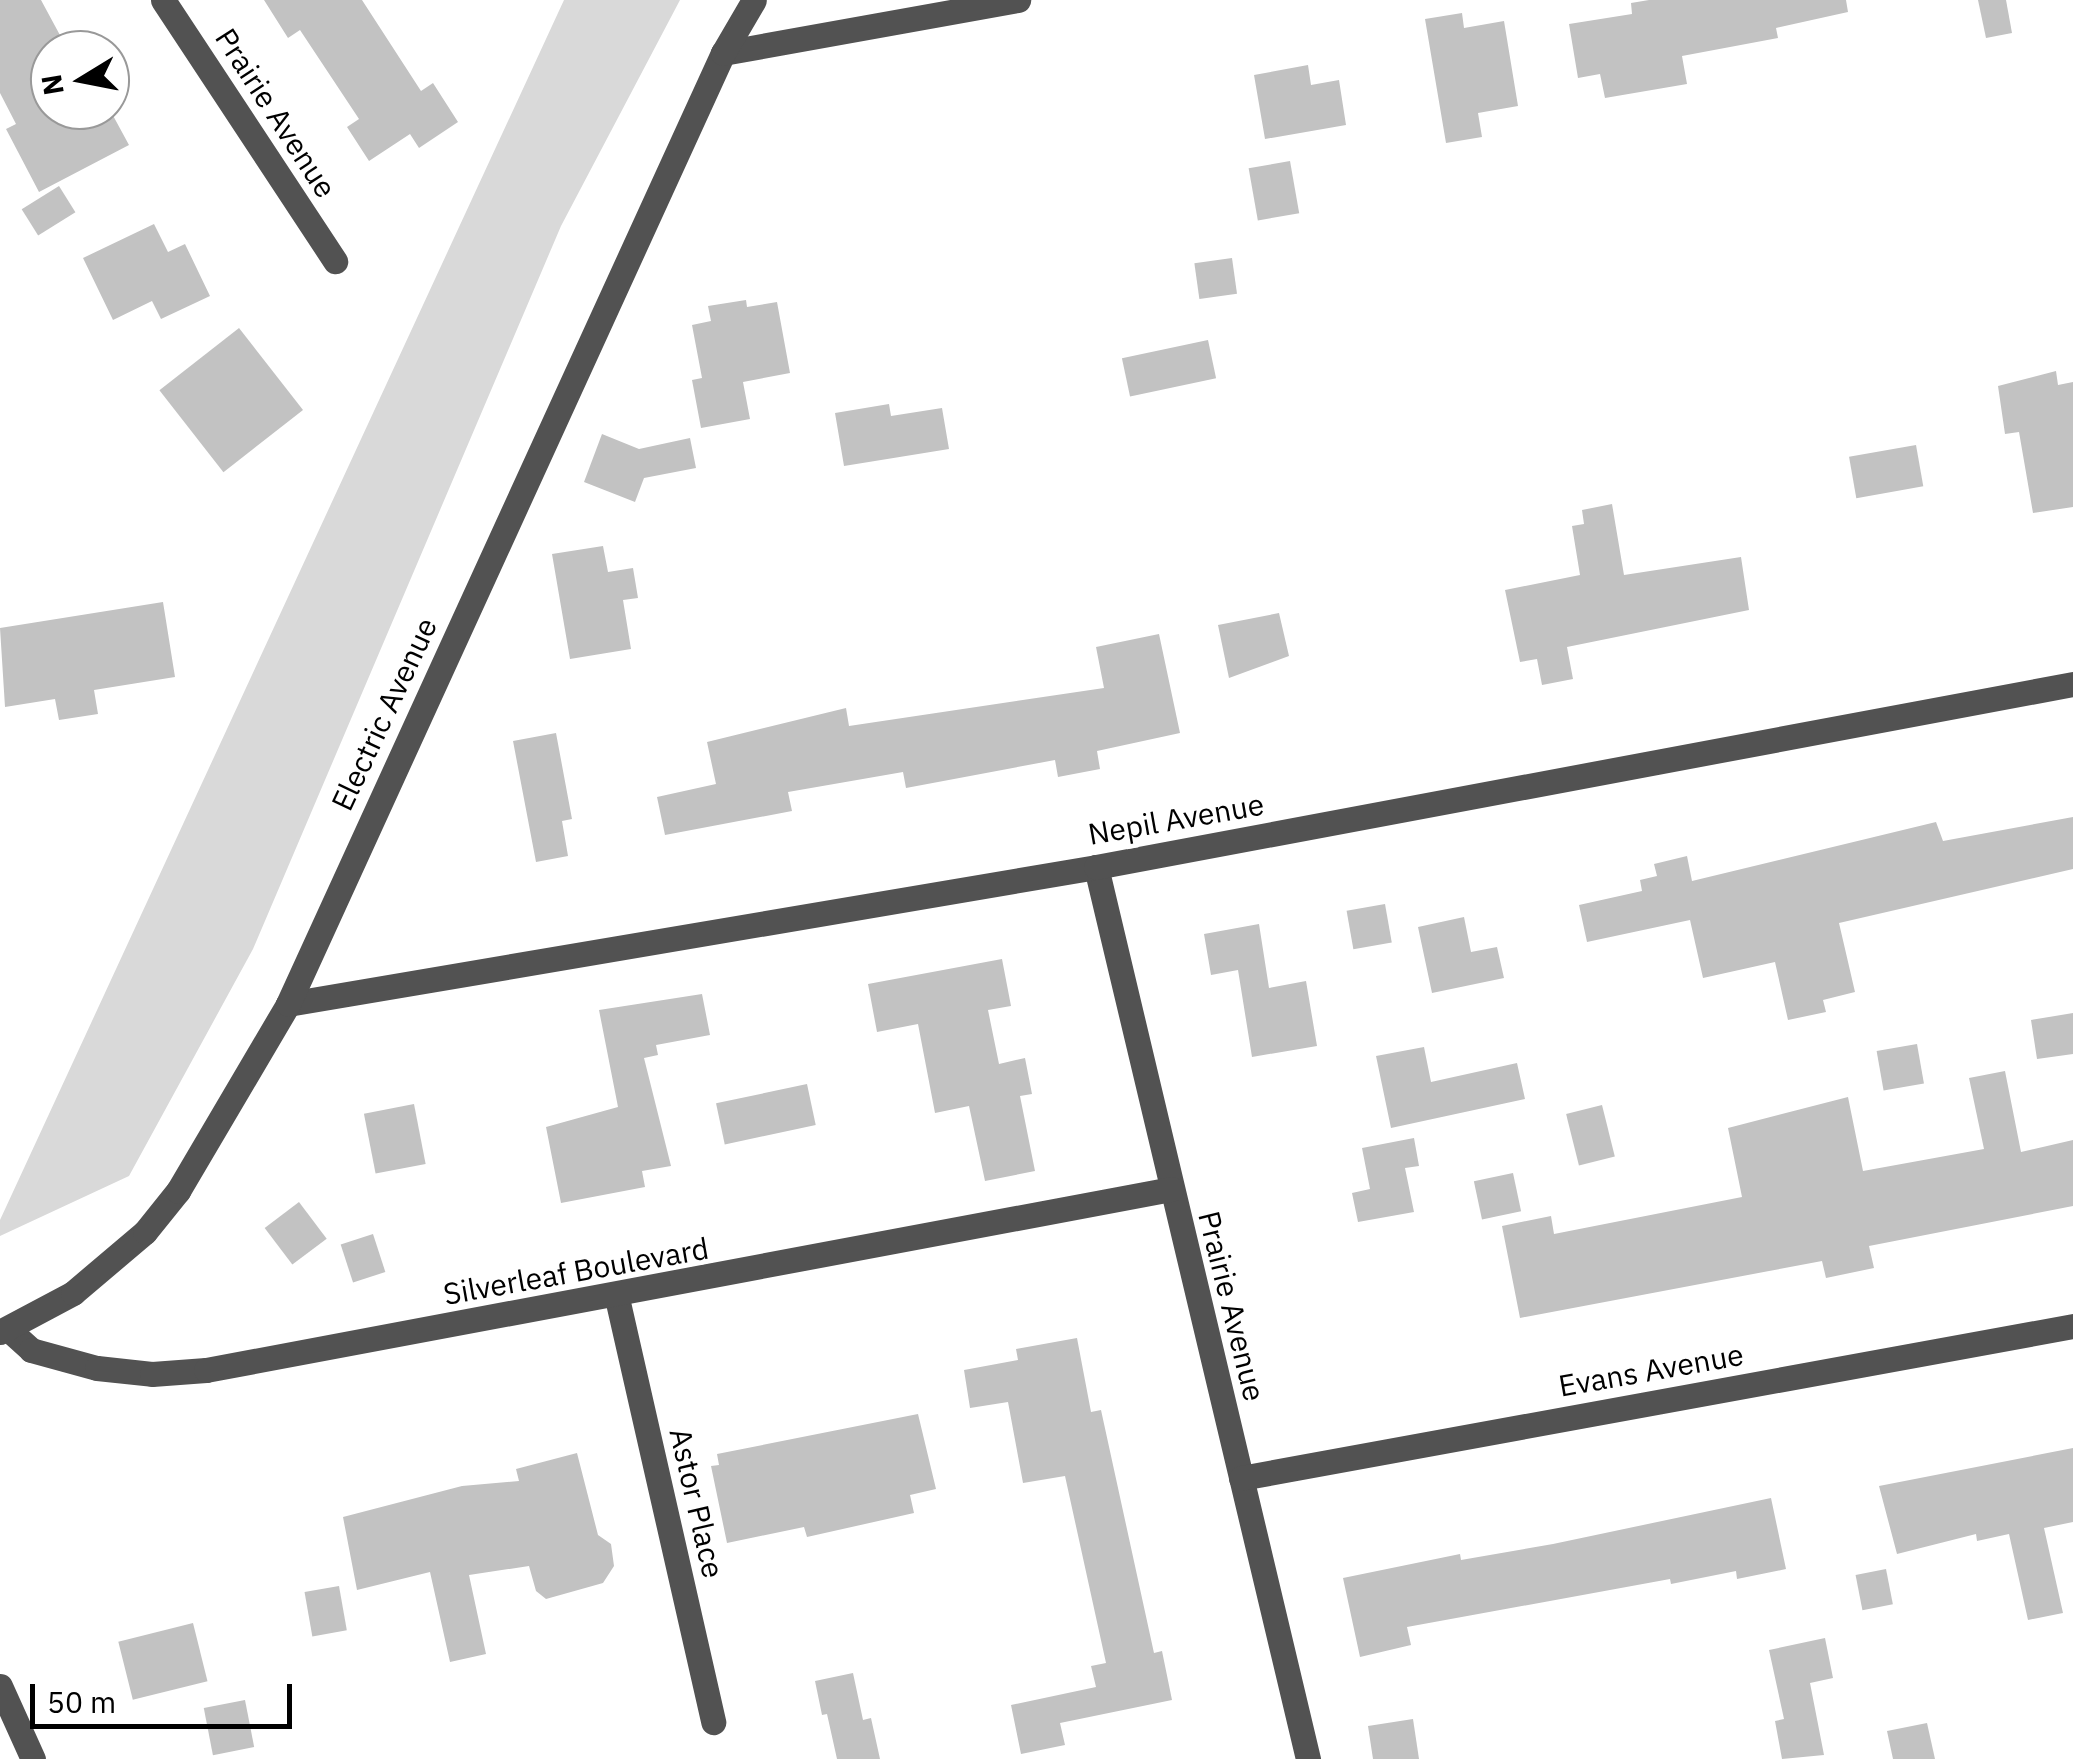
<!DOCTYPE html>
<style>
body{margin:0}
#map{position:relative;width:2073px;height:1759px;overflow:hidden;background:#fff;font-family:"IBM Plex Sans",sans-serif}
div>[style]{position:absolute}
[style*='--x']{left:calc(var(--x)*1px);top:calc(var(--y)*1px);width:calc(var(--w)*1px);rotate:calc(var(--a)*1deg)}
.green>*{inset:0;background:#d9d9d9}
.building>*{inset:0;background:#c2c2c2;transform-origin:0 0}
.minor>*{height:25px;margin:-12.5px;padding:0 12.5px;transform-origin:12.5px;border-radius:12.5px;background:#525252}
span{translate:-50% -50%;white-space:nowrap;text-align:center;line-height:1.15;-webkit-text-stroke:9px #fff;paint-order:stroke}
.street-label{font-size:30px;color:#000}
.north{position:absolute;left:30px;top:30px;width:100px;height:100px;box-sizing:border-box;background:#fff;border:2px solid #999;border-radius:50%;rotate:260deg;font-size:28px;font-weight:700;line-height:40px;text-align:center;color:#000}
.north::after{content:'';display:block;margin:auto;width:35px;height:45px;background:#000;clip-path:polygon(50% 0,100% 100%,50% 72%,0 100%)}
.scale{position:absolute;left:30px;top:1684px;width:262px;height:45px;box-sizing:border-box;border:5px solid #000;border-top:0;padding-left:12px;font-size:30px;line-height:35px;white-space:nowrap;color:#000;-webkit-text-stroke:8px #fff;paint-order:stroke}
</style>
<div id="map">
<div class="green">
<i style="clip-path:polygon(564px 0,680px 0,561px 226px,253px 949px,129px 1176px,0 1236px,0 1220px)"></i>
</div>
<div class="building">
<i style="clip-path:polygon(0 0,41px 0,68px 50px,50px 50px,50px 110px,110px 110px,129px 145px,39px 192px,6px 129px,16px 124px,0 93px)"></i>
<i style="clip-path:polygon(264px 0,362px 0,421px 91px,433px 83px,458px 122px,419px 148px,410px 134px,369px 161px,347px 127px,359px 119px,300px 30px,288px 38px)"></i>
<i style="clip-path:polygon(1649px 0,1846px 0,1848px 12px,1776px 28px,1778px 38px,1682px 56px,1687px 84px,1605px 98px,1600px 74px,1578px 78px,1569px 24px,1632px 14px,1631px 3px)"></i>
<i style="clip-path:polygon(1978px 0,2006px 0,2012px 33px,1986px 38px)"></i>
<i style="clip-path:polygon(1462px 13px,1464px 28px,1504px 21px,1518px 106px,1478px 113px,1482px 137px,1446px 143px,1425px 19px)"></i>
<i style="clip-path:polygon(1308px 65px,1311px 85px,1339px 80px,1346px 125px,1265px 139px,1254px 75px)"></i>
<i style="left:1290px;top:161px;width:53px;height:42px;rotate:80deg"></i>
<i style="left:59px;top:186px;width:31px;height:44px;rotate:58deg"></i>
<i style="clip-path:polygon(154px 224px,168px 252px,185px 244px,210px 296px,161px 319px,152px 301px,113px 320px,83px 258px)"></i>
<i style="left:1232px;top:258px;width:36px;height:38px;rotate:82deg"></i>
<i style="clip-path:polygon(746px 300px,747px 307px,777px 302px,790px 373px,743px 382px,750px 419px,701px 428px,692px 380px,702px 378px,692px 325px,711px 321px,708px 306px)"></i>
<i style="left:239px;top:328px;width:104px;height:101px;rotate:52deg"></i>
<i style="left:1208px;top:340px;width:39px;height:88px;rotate:78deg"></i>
<i style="clip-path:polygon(2056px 371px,2058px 385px,2073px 382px,2073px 507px,2033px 513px,2019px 432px,2005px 434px,1998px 386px)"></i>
<i style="clip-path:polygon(889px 404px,891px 416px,942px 408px,949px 449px,844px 466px,835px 413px)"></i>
<i style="clip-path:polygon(602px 434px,639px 449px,690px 438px,696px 468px,644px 478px,635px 502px,584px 482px)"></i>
<i style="left:1916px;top:445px;width:42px;height:68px;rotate:80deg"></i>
<i style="clip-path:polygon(1612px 504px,1624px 575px,1741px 557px,1749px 610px,1567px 647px,1573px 679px,1542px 685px,1537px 659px,1520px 662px,1505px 590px,1580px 575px,1572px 526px,1584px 524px,1582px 510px)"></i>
<i style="clip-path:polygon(603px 546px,608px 572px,633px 568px,638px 598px,623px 600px,631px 649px,570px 659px,552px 554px)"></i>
<i style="clip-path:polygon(163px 602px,175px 677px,94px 690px,98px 714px,59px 720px,55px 699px,5px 707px,0 628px)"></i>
<i style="clip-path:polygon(1279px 613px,1289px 656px,1229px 678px,1218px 625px)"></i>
<i style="clip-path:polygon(1159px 634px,1180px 733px,1097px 751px,1100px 769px,1058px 777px,1055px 760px,906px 788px,903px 772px,788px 792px,792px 811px,665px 835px,657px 797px,716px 784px,707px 742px,846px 708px,849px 726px,1104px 688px,1096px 647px)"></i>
<i style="clip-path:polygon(556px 733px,572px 819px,562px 821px,568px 856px,536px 862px,513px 741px)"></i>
<i style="clip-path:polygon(2073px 817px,2073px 869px,1839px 923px,1855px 992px,1823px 1000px,1826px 1012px,1788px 1020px,1775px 962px,1703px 978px,1690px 920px,1587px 942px,1579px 905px,1642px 891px,1640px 880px,1657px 876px,1654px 864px,1687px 856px,1692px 881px,1936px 822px,1943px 841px)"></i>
<i style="left:1385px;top:904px;width:39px;height:39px;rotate:80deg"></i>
<i style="clip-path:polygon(1464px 917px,1471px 952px,1497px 947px,1504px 978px,1432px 993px,1418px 927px)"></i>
<i style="clip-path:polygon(1259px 924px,1269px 988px,1306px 981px,1317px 1046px,1252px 1057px,1238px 970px,1211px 975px,1204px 934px)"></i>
<i style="clip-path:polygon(1002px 959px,1011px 1006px,988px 1010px,999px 1064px,1025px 1058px,1032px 1094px,1020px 1096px,1035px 1171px,985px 1181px,969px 1106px,935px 1113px,918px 1024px,877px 1032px,868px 984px)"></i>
<i style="clip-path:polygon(702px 994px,710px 1035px,656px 1045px,658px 1055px,644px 1058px,671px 1166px,642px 1171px,645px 1187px,561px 1203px,546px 1127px,618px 1107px,599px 1010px)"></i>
<i style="clip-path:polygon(2073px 1013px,2073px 1054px,2037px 1059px,2031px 1020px)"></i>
<i style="left:1917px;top:1044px;width:40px;height:41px;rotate:80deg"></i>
<i style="clip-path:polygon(1424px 1047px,1431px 1082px,1517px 1063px,1525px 1099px,1391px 1128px,1376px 1056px)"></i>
<i style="clip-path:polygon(2005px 1071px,2021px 1152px,2073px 1140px,2073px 1206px,1869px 1246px,1874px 1268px,1826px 1278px,1822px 1261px,1520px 1318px,1502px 1226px,1551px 1216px,1554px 1234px,1742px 1197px,1728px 1128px,1848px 1097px,1863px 1171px,1984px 1149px,1969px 1078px)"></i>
<i style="left:807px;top:1084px;width:42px;height:93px;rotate:78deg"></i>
<i style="left:414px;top:1104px;width:61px;height:51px;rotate:79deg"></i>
<i style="left:1602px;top:1105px;width:53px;height:37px;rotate:76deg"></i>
<i style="clip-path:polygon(1414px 1138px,1419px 1166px,1405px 1168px,1414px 1212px,1358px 1222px,1352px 1193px,1370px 1189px,1362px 1148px)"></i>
<i style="left:1513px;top:1173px;width:39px;height:40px;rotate:78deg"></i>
<i style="left:299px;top:1202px;width:46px;height:43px;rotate:53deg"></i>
<i style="left:373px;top:1234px;width:40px;height:34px;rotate:72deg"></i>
<i style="clip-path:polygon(1077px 1338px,1091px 1412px,1101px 1410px,1154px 1653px,1162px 1651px,1172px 1700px,1060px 1723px,1065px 1745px,1021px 1754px,1011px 1705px,1096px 1687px,1091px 1666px,1106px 1663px,1065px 1476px,1023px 1483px,1008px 1402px,970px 1408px,964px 1370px,1018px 1360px,1016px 1349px)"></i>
<i style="clip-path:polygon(918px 1414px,936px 1489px,910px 1495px,914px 1513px,807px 1537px,804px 1527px,727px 1543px,711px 1466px,719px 1465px,717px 1454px)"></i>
<i style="clip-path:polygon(2073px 1448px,2073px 1522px,2044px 1528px,2063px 1613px,2028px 1620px,2009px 1534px,1977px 1541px,1976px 1534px,1897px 1554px,1879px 1486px)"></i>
<i style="clip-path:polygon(577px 1453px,598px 1535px,611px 1544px,614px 1566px,603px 1583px,546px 1599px,536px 1591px,529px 1566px,469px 1575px,486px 1654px,450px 1662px,430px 1572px,357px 1590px,343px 1517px,462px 1486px,519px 1481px,516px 1469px)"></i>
<i style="clip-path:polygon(1771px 1498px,1786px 1569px,1737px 1579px,1736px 1571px,1671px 1584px,1670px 1579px,1407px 1627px,1411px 1645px,1360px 1657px,1343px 1578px,1460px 1554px,1461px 1560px,1553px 1544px)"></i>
<i style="left:1886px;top:1569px;width:36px;height:31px;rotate:79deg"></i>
<i style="left:339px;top:1586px;width:45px;height:35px;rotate:80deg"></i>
<i style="left:193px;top:1623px;width:60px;height:77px;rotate:76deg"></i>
<i style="clip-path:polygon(1825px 1638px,1833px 1678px,1810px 1683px,1824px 1755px,1782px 1759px,1775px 1721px,1784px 1719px,1769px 1650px)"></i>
<i style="clip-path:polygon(853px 1673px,863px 1720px,871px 1718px,880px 1759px,837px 1759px,827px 1714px,822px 1715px,815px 1681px)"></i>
<i style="left:245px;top:1700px;width:48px;height:42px;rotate:79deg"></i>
<i style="clip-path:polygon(1413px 1719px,1419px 1759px,1373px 1759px,1368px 1726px)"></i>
<i style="clip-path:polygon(1927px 1723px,1935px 1759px,1893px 1759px,1887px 1731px)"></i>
</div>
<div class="minor">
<i style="--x:163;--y:0;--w:313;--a:56.6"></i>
<i style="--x:723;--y:53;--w:300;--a:-10.2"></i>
<i style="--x:1096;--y:867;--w:917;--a:76.63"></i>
<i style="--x:288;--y:1004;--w:820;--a:-9.62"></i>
<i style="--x:1096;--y:867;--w:994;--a:-10.61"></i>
<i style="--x:617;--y:1298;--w:435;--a:77.2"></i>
<i style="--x:8;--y:1329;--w:31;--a:42"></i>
<i style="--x:31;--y:1350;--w:68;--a:15.3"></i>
<i style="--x:97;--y:1368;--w:55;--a:6.2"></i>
<i style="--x:152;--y:1374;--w:54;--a:-4.2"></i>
<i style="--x:206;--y:1370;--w:982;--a:-10.62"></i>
<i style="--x:0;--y:1332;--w:83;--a:-28.1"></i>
<i style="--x:73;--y:1293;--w:94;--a:-40.3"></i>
<i style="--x:145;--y:1232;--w:53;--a:-51.2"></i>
<i style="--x:178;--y:1191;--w:217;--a:-59.5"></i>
<i style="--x:288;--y:1004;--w:1046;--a:-65.42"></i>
<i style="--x:723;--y:53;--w:61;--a:-59.7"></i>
<i style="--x:1241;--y:1478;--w:846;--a:-10.35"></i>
<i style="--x:0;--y:1686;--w:80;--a:65.7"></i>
</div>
<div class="street-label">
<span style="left:276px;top:113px;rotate:57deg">Prairie Avenue</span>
<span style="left:384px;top:714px;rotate:-65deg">Electric Avenue</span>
<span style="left:1176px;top:819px;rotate:-10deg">Nepil Avenue</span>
<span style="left:576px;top:1271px;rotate:-10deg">Silverleaf Boulevard</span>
<span style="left:1232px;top:1306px;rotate:76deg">Prairie Avenue</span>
<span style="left:1651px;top:1370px;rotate:-10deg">Evans Avenue</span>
<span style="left:697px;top:1503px;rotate:77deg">Astor Place</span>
</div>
<div class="north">N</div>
<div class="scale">50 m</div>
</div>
